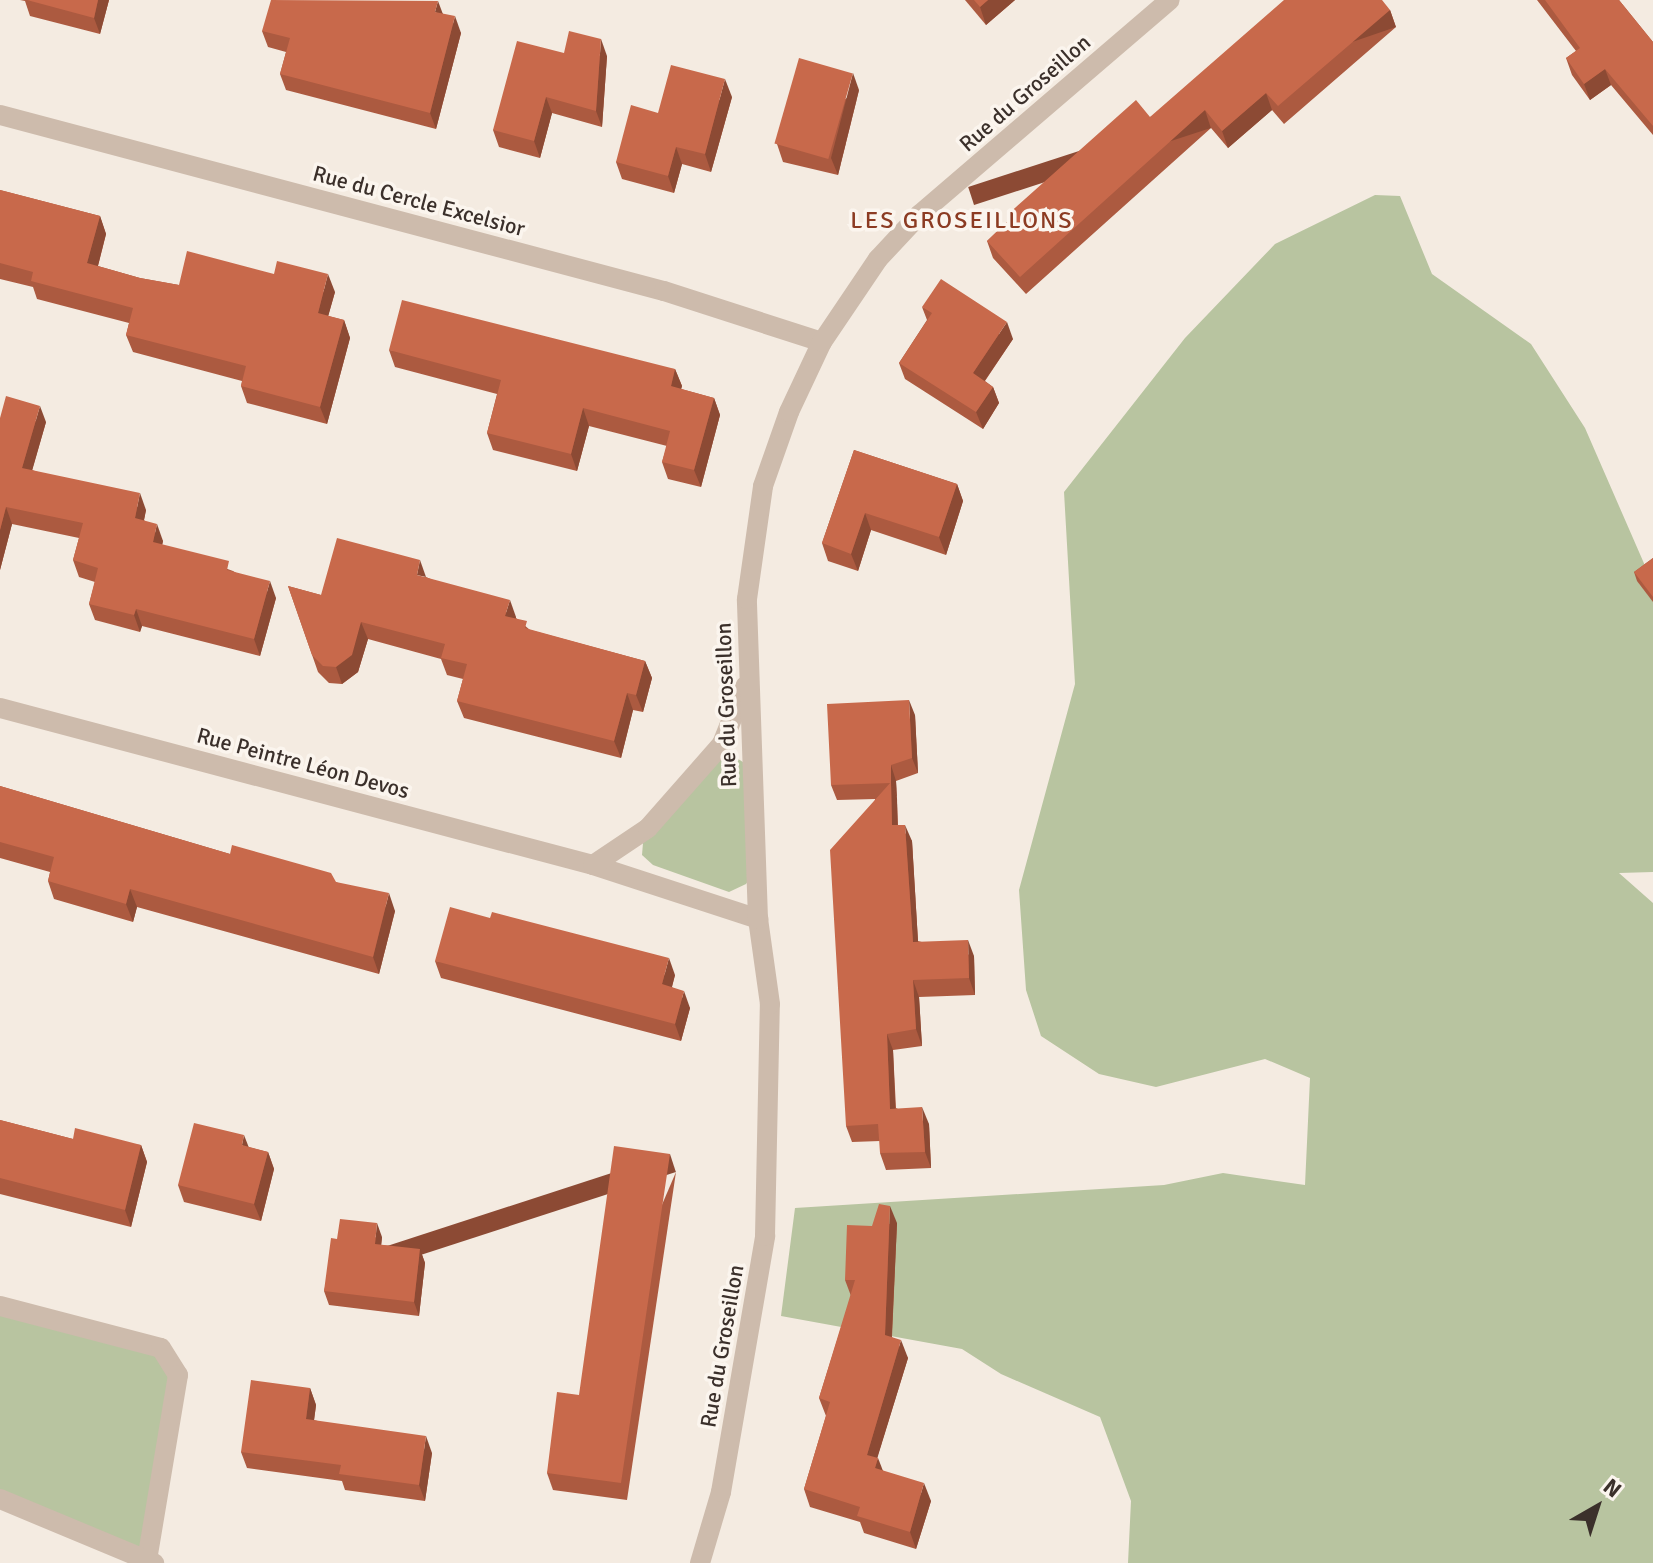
<!DOCTYPE html>
<meta charset="utf-8">
<style>
body{margin:0}
#map{position:relative;width:1653px;height:1563px;overflow:hidden;background:#f4ebe1;font-family:Signika,sans-serif}
div>[style]{position:absolute}
[style*='--x']{left:calc(var(--x)*1px);top:calc(var(--y)*1px);width:calc(var(--w)*1px);rotate:calc(var(--a)*1deg)}
.green>*{inset:0;background:#b8c4a0}
.street>*{height:20px;margin:-10px;padding:0 10px;transform-origin:10px;border-radius:10px;background:#cdbbac}
.wall>*{inset:0;background:#ac5a40}
.shaded-wall>*{inset:0;background:#8c4a34;transform-origin:0 0}
.building>*{inset:0;background:#c8694b;transform-origin:0 0}
span{translate:-50% -50%;white-space:nowrap;text-align:center;line-height:1.15;-webkit-text-stroke:7px #fbf5ee;paint-order:stroke}
.street-label{font-size:22px;color:#3b302b}
.neighbourhood-label{font-size:24px;color:#8c3b22;letter-spacing:2px}
.north{position:absolute;left:1557px;top:1467px;width:80px;height:80px;-webkit-text-stroke:6px #fbf5ee;paint-order:stroke;rotate:39deg;font-size:22px;font-weight:700;line-height:32px;text-align:center;color:#3b302b}
.north::after{content:'';display:block;margin:auto;width:28px;height:36px;background:#3b302b;clip-path:polygon(50% 0,100% 100%,50% 72%,0 100%)}
</style>
<div id="map">
<div class="green">
<i style="clip-path:polygon(1375px 195px,1400px 196px,1432px 274px,1531px 344px,1585px 428px,1653px 584px,1653px 872px,1619px 873px,1653px 903px,1653px 1563px,1128px 1563px,1131px 1501px,1100px 1417px,1001px 1374px,962px 1349px,781px 1316px,795px 1208px,1164px 1185px,1223px 1173px,1305px 1185px,1310px 1078px,1265px 1059px,1156px 1087px,1099px 1074px,1041px 1036px,1026px 990px,1019px 890px,1075px 684px,1064px 492px,1185px 338px,1275px 244px)"></i>
<i style="clip-path:polygon(726px 751px,752px 768px,756px 870px,746px 884px,729px 892px,653px 865px,642px 855px,643px 843px)"></i>
<i style="clip-path:polygon(0 1306px,161px 1348px,178px 1375px,147px 1560px,0 1499px)"></i>
</div>
<div class="street">
<i style="--x:0;--y:115;--w:687;--a:14.85"></i>
<i style="--x:664;--y:291;--w:166;--a:17.9"></i>
<i style="--x:0;--y:708;--w:613;--a:14.83"></i>
<i style="--x:593;--y:865;--w:174;--a:18.1"></i>
<i style="--x:593;--y:865;--w:66;--a:-33.9"></i>
<i style="--x:648;--y:828;--w:112;--a:-48.6"></i>
<i style="--x:722;--y:744;--w:62;--a:-68.4"></i>
<i style="--x:0;--y:1306;--w:166;--a:14.6"></i>
<i style="--x:161;--y:1348;--w:32;--a:58"></i>
<i style="--x:178;--y:1375;--w:188;--a:99.5"></i>
<i style="--x:0;--y:1499;--w:167;--a:22.6"></i>
<i style="--x:700;--y:1563;--w:74;--a:-73.5"></i>
<i style="--x:721;--y:1492;--w:260;--a:-80.2"></i>
<i style="--x:765;--y:1236;--w:232;--a:-88.8"></i>
<i style="--x:770;--y:1004;--w:86;--a:-98"></i>
<i style="--x:758;--y:919;--w:320;--a:-92"></i>
<i style="--x:747;--y:599;--w:114;--a:-81.9"></i>
<i style="--x:763;--y:486;--w:78;--a:-70.6"></i>
<i style="--x:789;--y:412;--w:77;--a:-64.8"></i>
<i style="--x:822;--y:342;--w:100;--a:-56"></i>
<i style="--x:878;--y:259;--w:60;--a:-47"></i>
<i style="--x:919;--y:215;--w:330;--a:-40.6"></i>
</div>
<div class="wall">
<i style="clip-path:polygon(20px 0,109px 0,100px 34px,30px 16px,25px 1px)"></i>
<i style="clip-path:polygon(965px 0,1015px 0,986px 25px)"></i>
<i style="clip-path:polygon(1537px 0,1619px 0,1653px 42px,1653px 135px,1611px 85px,1590px 100px,1572px 75px,1566px 58px,1576px 51px)"></i>
<i style="clip-path:polygon(1390px 10px,1396px 27px,1284px 124px,1272px 110px,1228px 148px,1211px 128px,1026px 294px,993px 258px,987px 241px,1009px 220px,1007px 215px,1150px 117px)"></i>
<i style="clip-path:polygon(442px 13px,461px 33px,436px 129px,286px 90px,280px 74px,286px 52px,268px 47px,262px 31px)"></i>
<i style="clip-path:polygon(564px 53px,607px 56px,602px 127px,552px 113px,540px 158px,499px 147px,493px 130px)"></i>
<i style="clip-path:polygon(859px 90px,838px 175px,783px 162px,777px 144px)"></i>
<i style="clip-path:polygon(732px 97px,711px 172px,682px 164px,674px 193px,622px 179px,616px 162px,658px 113px)"></i>
<i style="clip-path:polygon(0 190px,100px 216px,106px 234px,98px 266px,140px 278px,179px 285px,335px 292px,328px 316px,344px 320px,350px 338px,327px 424px,247px 403px,241px 386px,242px 381px,133px 352px,126px 335px,129px 323px,37px 299px,33px 287px,0 279px)"></i>
<i style="clip-path:polygon(922px 307px,1013px 339px,985px 381px,993px 387px,999px 403px,983px 429px,905px 379px,899px 363px,927px 320px)"></i>
<i style="clip-path:polygon(389px 350px,675px 369px,682px 386px,681px 389px,714px 398px,720px 415px,701px 487px,668px 479px,662px 462px,667px 446px,589px 426px,577px 471px,493px 450px,487px 433px,497px 394px,395px 367px)"></i>
<i style="clip-path:polygon(0 418px,46px 422px,32px 470px,146px 510px,144px 520px,163px 541px,162px 545px,233px 571px,276px 598px,260px 656px,142px 626px,140px 632px,95px 620px,89px 604px,95px 582px,79px 577px,73px 560px,79px 538px,12px 524px,0 570px)"></i>
<i style="clip-path:polygon(854px 450px,957px 484px,963px 501px,946px 555px,871px 530px,858px 571px,828px 561px,822px 543px)"></i>
<i style="clip-path:polygon(1653px 558px,1653px 602px,1637px 581px,1634px 572px)"></i>
<i style="clip-path:polygon(426px 577px,516px 617px,516px 618px,530px 630px,645px 661px,652px 678px,643px 712px,633px 710px,621px 758px,464px 718px,457px 701px,463px 679px,447px 675px,441px 659px,368px 639px,358px 672px,342px 684px,329px 683px,318px 672px,288px 586px,321px 595px)"></i>
<i style="clip-path:polygon(915px 715px,918px 773px,896px 781px,898px 825px,912px 841px,918px 941px,974px 956px,975px 995px,919px 997px,922px 1046px,893px 1050px,896px 1108px,929px 1124px,931px 1168px,886px 1170px,880px 1153px,880px 1141px,852px 1142px,846px 1126px,875px 799px,837px 800px,831px 785px)"></i>
<i style="clip-path:polygon(0 786px,230px 854px,336px 882px,395px 911px,379px 974px,137px 907px,133px 922px,54px 899px,48px 881px,50px 872px,0 858px)"></i>
<i style="clip-path:polygon(435px 961px,675px 975px,672px 987px,690px 1008px,681px 1041px,441px 978px)"></i>
<i style="clip-path:polygon(0 1120px,73px 1139px,141px 1145px,147px 1162px,131px 1227px,0 1194px)"></i>
<i style="clip-path:polygon(248px 1147px,268px 1152px,274px 1169px,261px 1221px,184px 1202px,178px 1185px)"></i>
<i style="clip-path:polygon(676px 1172px,627px 1500px,553px 1490px,547px 1473px)"></i>
<i style="clip-path:polygon(897px 1223px,892px 1337px,908px 1358px,877px 1458px,882px 1470px,931px 1501px,916px 1549px,864px 1533px,860px 1522px,810px 1507px,804px 1489px,826px 1416px,819px 1398px,851px 1296px,845px 1280px,872px 1226px)"></i>
<i style="clip-path:polygon(382px 1237px,381px 1245px,420px 1249px,425px 1263px,419px 1316px,329px 1305px,324px 1291px,337px 1239px)"></i>
<i style="clip-path:polygon(310px 1388px,316px 1405px,314px 1420px,432px 1453px,425px 1501px,345px 1490px,342px 1481px,247px 1468px,241px 1452px)"></i>
</div>
<div class="shaded-wall">
<i style="clip-path:polygon(98px 0,109px 0,100px 34px,94px 18px)"></i>
<i style="clip-path:polygon(988px 0,1015px 0,986px 25px,980px 7px)"></i>
<i style="clip-path:polygon(438px 1px,444px 17px,435px 12px)"></i>
<i style="left:1390px;top:10px;width:18px;height:148px;rotate:71deg"></i>
<i style="clip-path:polygon(455px 16px,461px 33px,436px 129px,430px 113px)"></i>
<i style="clip-path:polygon(601px 39px,607px 56px,602px 127px,596px 111px)"></i>
<i style="clip-path:polygon(1605px 69px,1611px 85px,1590px 100px,1584px 84px)"></i>
<i style="clip-path:polygon(853px 73px,859px 90px,838px 175px,831px 158px)"></i>
<i style="clip-path:polygon(725px 79px,732px 97px,711px 172px,705px 154px)"></i>
<i style="clip-path:polygon(1266px 93px,1272px 110px,1228px 148px,1222px 131px)"></i>
<i style="clip-path:polygon(546px 97px,552px 113px,540px 158px,534px 141px)"></i>
<i style="left:1205px;top:110px;width:19px;height:249px;rotate:72deg"></i>
<i style="clip-path:polygon(676px 147px,682px 164px,674px 193px,668px 176px)"></i>
<i style="clip-path:polygon(100px 216px,106px 234px,94px 281px,87px 263px)"></i>
<i style="clip-path:polygon(328px 274px,335px 292px,324px 331px,318px 313px)"></i>
<i style="clip-path:polygon(344px 320px,350px 338px,327px 424px,320px 407px)"></i>
<i style="clip-path:polygon(1007px 322px,1013px 339px,979px 389px,973px 373px)"></i>
<i style="clip-path:polygon(675px 369px,682px 386px,677px 403px,671px 386px)"></i>
<i style="clip-path:polygon(993px 387px,999px 403px,983px 429px,976px 412px)"></i>
<i style="clip-path:polygon(714px 398px,720px 415px,701px 487px,694px 470px)"></i>
<i style="clip-path:polygon(40px 406px,46px 422px,28px 485px,22px 468px)"></i>
<i style="clip-path:polygon(583px 408px,589px 426px,577px 471px,571px 454px)"></i>
<i style="clip-path:polygon(957px 484px,963px 501px,946px 555px,939px 537px)"></i>
<i style="clip-path:polygon(140px 493px,146px 510px,141px 535px,135px 518px)"></i>
<i style="clip-path:polygon(6px 507px,12px 524px,0 570px,0 530px)"></i>
<i style="clip-path:polygon(865px 513px,871px 530px,858px 571px,851px 554px)"></i>
<i style="clip-path:polygon(157px 524px,163px 541px,159px 559px,153px 542px)"></i>
<i style="clip-path:polygon(420px 560px,426px 577px,417px 575px)"></i>
<i style="clip-path:polygon(270px 581px,276px 598px,260px 656px,254px 639px)"></i>
<i style="clip-path:polygon(510px 600px,516px 617px,512px 633px,505px 616px)"></i>
<i style="clip-path:polygon(136px 609px,142px 626px,140px 632px,134px 615px)"></i>
<i style="clip-path:polygon(361px 622px,368px 639px,358px 672px,342px 684px,336px 667px)"></i>
<i style="clip-path:polygon(645px 661px,652px 678px,643px 712px,636px 695px)"></i>
<i style="clip-path:polygon(627px 693px,633px 710px,621px 758px,614px 741px)"></i>
<i style="clip-path:polygon(909px 700px,915px 715px,918px 773px,912px 758px)"></i>
<i style="clip-path:polygon(891px 765px,896px 781px,897px 798px,891px 783px)"></i>
<i style="clip-path:polygon(891px 782px,897px 798px,898px 842px,892px 825px)"></i>
<i style="clip-path:polygon(905px 825px,912px 841px,919px 958px,913px 942px)"></i>
<i style="clip-path:polygon(130px 889px,137px 907px,133px 922px,126px 904px)"></i>
<i style="clip-path:polygon(389px 893px,395px 911px,379px 974px,373px 957px)"></i>
<i style="clip-path:polygon(968px 940px,974px 956px,975px 995px,969px 978px)"></i>
<i style="clip-path:polygon(669px 958px,675px 975px,668px 1001px,662px 984px)"></i>
<i style="clip-path:polygon(913px 980px,919px 997px,922px 1046px,916px 1029px)"></i>
<i style="clip-path:polygon(684px 991px,690px 1008px,681px 1041px,675px 1024px)"></i>
<i style="clip-path:polygon(887px 1034px,893px 1050px,896px 1125px,890px 1109px)"></i>
<i style="clip-path:polygon(922px 1107px,929px 1124px,931px 1168px,925px 1152px)"></i>
<i style="clip-path:polygon(244px 1135px,251px 1153px,242px 1145px)"></i>
<i style="clip-path:polygon(141px 1145px,147px 1162px,131px 1227px,125px 1210px)"></i>
<i style="clip-path:polygon(268px 1152px,274px 1169px,261px 1221px,254px 1204px)"></i>
<i style="left:670px;top:1154px;width:19px;height:333px;rotate:72deg"></i>
<i style="clip-path:polygon(890px 1206px,897px 1223px,891px 1352px,885px 1335px)"></i>
<i style="clip-path:polygon(377px 1223px,382px 1237px,380px 1258px,375px 1244px)"></i>
<i style="clip-path:polygon(420px 1249px,425px 1263px,419px 1316px,414px 1302px)"></i>
<i style="clip-path:polygon(901px 1340px,908px 1358px,873px 1472px,867px 1455px)"></i>
<i style="clip-path:polygon(310px 1388px,316px 1405px,312px 1436px,306px 1419px)"></i>
<i style="clip-path:polygon(426px 1436px,432px 1453px,425px 1501px,419px 1485px)"></i>
<i style="clip-path:polygon(878px 1458px,885px 1476px,875px 1468px)"></i>
<i style="clip-path:polygon(924px 1483px,931px 1501px,916px 1549px,910px 1532px)"></i>
</div>
<div class="building">
<i style="clip-path:polygon(27px 0,98px 0,94px 18px)"></i>
<i style="clip-path:polygon(271px 0,438px 1px,435px 12px,455px 16px,430px 113px,280px 74px,290px 38px,262px 31px)"></i>
<i style="clip-path:polygon(974px 0,988px 0,980px 7px)"></i>
<i style="clip-path:polygon(1284px 0,1382px 0,1390px 10px,1278px 106px,1266px 93px,1222px 131px,1205px 110px,1020px 277px,987px 241px,1010px 219px,1007px 215px,1136px 100px,1150px 117px)"></i>
<i style="clip-path:polygon(1545px 0,1619px 0,1653px 42px,1653px 126px,1605px 69px,1584px 84px,1566px 58px,1580px 48px)"></i>
<i style="clip-path:polygon(569px 31px,601px 39px,596px 111px,546px 97px,534px 141px,493px 130px,517px 41px,564px 53px)"></i>
<i style="left:799px;top:58px;width:56px;height:89px;rotate:16deg"></i>
<i style="clip-path:polygon(671px 65px,725px 79px,705px 154px,676px 147px,668px 176px,616px 162px,631px 105px,658px 113px)"></i>
<i style="clip-path:polygon(0 190px,100px 216px,87px 263px,140px 278px,179px 285px,187px 251px,274px 274px,277px 261px,328px 274px,318px 313px,344px 320px,320px 407px,241px 386px,246px 366px,126px 335px,133px 308px,31px 281px,33px 272px,0 263px)"></i>
<i style="clip-path:polygon(941px 279px,1007px 322px,973px 373px,993px 387px,976px 412px,899px 363px,932px 313px,922px 307px)"></i>
<i style="clip-path:polygon(402px 300px,675px 369px,671px 386px,714px 398px,694px 470px,662px 462px,670px 431px,583px 408px,571px 454px,487px 433px,501px 380px,389px 350px)"></i>
<i style="clip-path:polygon(6px 396px,40px 406px,22px 468px,140px 493px,135px 518px,157px 524px,153px 542px,229px 561px,227px 570px,270px 581px,254px 639px,136px 609px,134px 615px,89px 604px,98px 568px,73px 560px,83px 523px,6px 507px,0 530px,0 418px)"></i>
<i style="clip-path:polygon(854px 450px,957px 484px,939px 537px,865px 513px,851px 554px,822px 543px)"></i>
<i style="clip-path:polygon(337px 538px,420px 560px,417px 575px,510px 600px,505px 616px,527px 621px,525px 628px,645px 661px,636px 695px,627px 693px,614px 741px,457px 701px,467px 664px,441px 658px,445px 644px,361px 622px,352px 655px,336px 667px,323px 666px,312px 655px,288px 586px,321px 595px)"></i>
<i style="clip-path:polygon(1653px 558px,1653px 597px,1634px 572px)"></i>
<i style="clip-path:polygon(909px 700px,912px 758px,891px 765px,891px 783px,831px 785px,827px 704px)"></i>
<i style="clip-path:polygon(891px 782px,892px 825px,905px 825px,913px 942px,968px 940px,969px 978px,913px 980px,916px 1029px,887px 1034px,890px 1109px,922px 1107px,925px 1152px,880px 1153px,878px 1124px,846px 1126px,830px 850px)"></i>
<i style="clip-path:polygon(0 786px,230px 854px,232px 845px,331px 873px,336px 882px,389px 893px,373px 957px,130px 889px,126px 904px,48px 881px,54px 857px,0 842px)"></i>
<i style="clip-path:polygon(450px 907px,490px 918px,492px 912px,669px 958px,662px 984px,684px 991px,675px 1024px,435px 961px)"></i>
<i style="clip-path:polygon(0 1120px,73px 1139px,75px 1128px,141px 1145px,125px 1210px,0 1178px)"></i>
<i style="clip-path:polygon(194px 1123px,244px 1135px,242px 1145px,268px 1152px,254px 1204px,178px 1185px)"></i>
<i style="clip-path:polygon(614px 1146px,670px 1154px,621px 1483px,547px 1473px,557px 1392px,579px 1395px)"></i>
<i style="clip-path:polygon(879px 1204px,890px 1206px,885px 1335px,901px 1340px,867px 1455px,878px 1458px,875px 1468px,924px 1483px,910px 1532px,857px 1516px,860px 1507px,804px 1489px,830px 1402px,819px 1398px,855px 1280px,845px 1280px,847px 1225px,872px 1226px)"></i>
<i style="clip-path:polygon(340px 1219px,377px 1223px,375px 1244px,420px 1249px,414px 1302px,324px 1291px,331px 1238px,337px 1239px)"></i>
<i style="clip-path:polygon(251px 1380px,310px 1388px,306px 1419px,426px 1436px,419px 1485px,339px 1474px,341px 1465px,241px 1452px)"></i>
</div>
<div class="street-label">
<span style="left:1025px;top:93px;rotate:-41deg">Rue du Groseillon</span>
<span style="left:419px;top:201px;rotate:15deg">Rue du Cercle Excelsior</span>
<span style="left:726px;top:705px;rotate:-92deg">Rue du Groseillon</span>
<span style="left:303px;top:763px;rotate:15deg">Rue Peintre Léon Devos</span>
<span style="left:722px;top:1346px;rotate:-80deg">Rue du Groseillon</span>
</div>
<div class="neighbourhood-label">
<span style="left:962px;top:221px">LES GROSEILLONS</span>
</div>
<div class="north">N</div>
</div>
